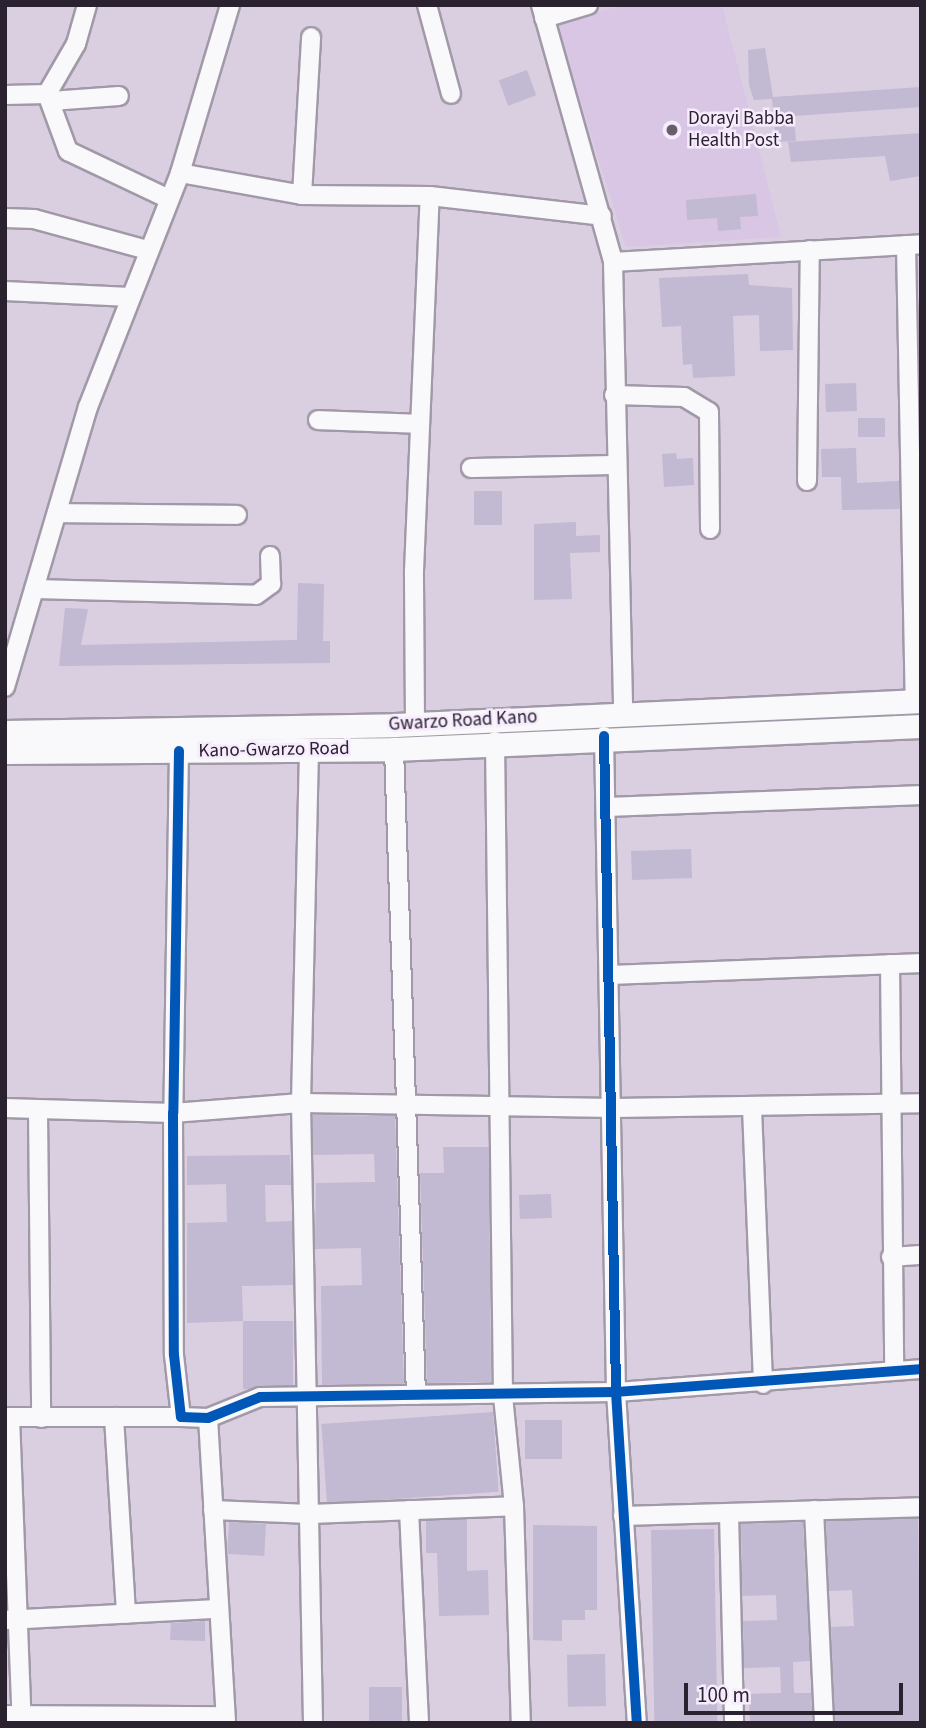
<!DOCTYPE html>
<style>
body{margin:0}
#map{position:relative;width:926px;height:1728px;overflow:hidden;background:#dacfe1;font-family:"Source Sans 3",sans-serif}
div>[style]{position:absolute}
[style*='--x']{left:calc(var(--x)*1px);top:calc(var(--y)*1px);width:calc(var(--w)*1px);rotate:calc(var(--a)*1deg)}
.built>*{inset:0;background:#d8c6e4}
.building>*{inset:0;background:#c2b9d2;transform-origin:0 0}
.roads{filter:drop-shadow(2px 0 #a199a7) drop-shadow(-2px 0 #a199a7) drop-shadow(0 2px #a199a7) drop-shadow(0 -2px #a199a7)}
.minor>*{height:18px;margin:-9px;padding:0 9px;transform-origin:9px;border-radius:9px;background:#f9f8fa}
.major>*{height:23px;margin:-11.5px;padding:0 11.5px;transform-origin:11.5px;border-radius:11.5px;background:#f9f8fa}
.cycleway>*{height:10px;margin:-5px;padding:0 5px;transform-origin:5px;border-radius:5px;background:#0057b8}
.dots>*{width:19px;height:19px;translate:-50% -50%;box-sizing:border-box;border:4px solid #f7ecfe;border-radius:50%}
span{translate:-50% -50%;white-space:nowrap;text-align:center;line-height:1.15;-webkit-text-stroke:5px #f7ecfe;paint-order:stroke}
.poi-label{font-size:19px;color:#2a222f}
.left{translate:0 -50%;text-align:left}
.street-label{font-size:19px;color:#2a222f}
.frame{position:absolute;inset:0;border:7px solid #2a222f;pointer-events:none}
.scale{position:absolute;left:684px;top:1683px;width:219px;height:32px;box-sizing:border-box;border:4px solid #2a222f;border-top:0;padding-left:9px;font-size:21px;line-height:24px;white-space:nowrap;color:#2a222f;-webkit-text-stroke:5px #f7ecfe;paint-order:stroke}
</style>
<div id="map">
<div class="built">
<i style="clip-path:polygon(624px 5px,722px 5px,781px 237px,626px 247px,556px 23px)"></i>
</div>
<div class="building">
<i style="clip-path:polygon(765px 48px,773px 97px,921px 87px,921px 107px,794px 116px,796px 141px,776px 142px,772px 99px,754px 100px,749px 85px,748px 50px)"></i>
<i style="left:527px;top:70px;width:27px;height:30px;rotate:70deg"></i>
<i style="clip-path:polygon(921px 133px,921px 176px,890px 181px,885px 156px,791px 162px,788px 142px)"></i>
<i style="clip-path:polygon(756px 194px,758px 216px,740px 217px,741px 229px,718px 231px,717px 218px,687px 220px,686px 200px)"></i>
<i style="clip-path:polygon(748px 274px,749px 285px,792px 288px,793px 350px,760px 351px,759px 315px,733px 316px,735px 376px,693px 378px,692px 364px,683px 365px,681px 326px,662px 327px,659px 278px)"></i>
<i style="left:856px;top:383px;width:28px;height:31px;rotate:88deg"></i>
<i style="left:858px;top:418px;width:27px;height:19px"></i>
<i style="clip-path:polygon(856px 448px,857px 483px,899px 481px,900px 509px,842px 510px,841px 477px,822px 477px,821px 449px)"></i>
<i style="clip-path:polygon(676px 453px,677px 459px,693px 458px,694px 485px,664px 487px,662px 454px)"></i>
<i style="left:474px;top:491px;width:28px;height:34px"></i>
<i style="clip-path:polygon(576px 522px,576px 536px,600px 535px,600px 552px,570px 553px,572px 599px,534px 600px,534px 524px)"></i>
<i style="clip-path:polygon(298px 583px,324px 584px,323px 641px,330px 641px,330px 663px,59px 666px,65px 608px,88px 609px,81px 645px,297px 640px)"></i>
<i style="left:691px;top:849px;width:29px;height:60px;rotate:88deg"></i>
<i style="clip-path:polygon(313px 1115px,395px 1116px,404px 1384px,322px 1385px,321px 1286px,362px 1285px,361px 1248px,315px 1249px,316px 1183px,375px 1182px,374px 1154px,313px 1155px)"></i>
<i style="clip-path:polygon(443px 1147px,489px 1147px,491px 1382px,427px 1383px,420px 1173px,444px 1173px)"></i>
<i style="clip-path:polygon(290px 1155px,291px 1185px,265px 1185px,266px 1222px,292px 1221px,293px 1285px,242px 1286px,243px 1321px,187px 1323px,187px 1223px,227px 1222px,226px 1184px,187px 1185px,187px 1156px)"></i>
<i style="left:551px;top:1194px;width:24px;height:32px;rotate:88deg"></i>
<i style="left:243px;top:1321px;width:50px;height:68px"></i>
<i style="left:493px;top:1412px;width:80px;height:172px;rotate:86deg"></i>
<i style="left:525px;top:1420px;width:37px;height:39px"></i>
<i style="clip-path:polygon(918px 1518px,921px 1723px,835px 1723px,831px 1627px,854px 1626px,852px 1590px,829px 1591px,826px 1521px)"></i>
<i style="clip-path:polygon(467px 1519px,467px 1571px,488px 1570px,489px 1615px,439px 1616px,437px 1553px,426px 1553px,426px 1521px)"></i>
<i style="left:229px;top:1522px;width:37px;height:32px;rotate:3deg"></i>
<i style="clip-path:polygon(803px 1522px,810px 1661px,793px 1662px,794px 1693px,811px 1693px,813px 1723px,750px 1723px,749px 1694px,781px 1693px,780px 1667px,744px 1668px,743px 1621px,777px 1620px,776px 1595px,742px 1596px,741px 1524px)"></i>
<i style="clip-path:polygon(533px 1525px,597px 1526px,597px 1610px,585px 1610px,585px 1620px,562px 1620px,562px 1641px,533px 1640px)"></i>
<i style="left:714px;top:1529px;width:194px;height:63px;rotate:89deg"></i>
<i style="clip-path:polygon(205px 1621px,205px 1641px,170px 1640px,171px 1623px)"></i>
<i style="left:605px;top:1654px;width:52px;height:38px;rotate:89deg"></i>
<i style="left:369px;top:1687px;width:33px;height:34px"></i>
</div>
<div class="roads">
<div class="minor">
<i style="--x:427;--y:5;--w:92;--a:74.9"></i>
<i style="--x:541;--y:5;--w:267;--a:74.3"></i>
<i style="--x:613;--y:262;--w:451;--a:88.7"></i>
<i style="--x:544;--y:18;--w:46;--a:-16.5"></i>
<i style="--x:47;--y:94;--w:58;--a:-59.9"></i>
<i style="--x:76;--y:44;--w:41;--a:-74.2"></i>
<i style="--x:5;--y:95;--w:42;--a:-1.4"></i>
<i style="--x:47;--y:94;--w:61;--a:69.8"></i>
<i style="--x:68;--y:151;--w:112;--a:25.4"></i>
<i style="--x:51;--y:101;--w:68;--a:-4.2"></i>
<i style="--x:180;--y:173;--w:124;--a:10.2"></i>
<i style="--x:302;--y:195;--w:128;--a:0.4"></i>
<i style="--x:430;--y:196;--w:173;--a:6.6"></i>
<i style="--x:302;--y:195;--w:158;--a:-86.7"></i>
<i style="--x:5;--y:218;--w:29;--a:2"></i>
<i style="--x:34;--y:219;--w:117;--a:15.3"></i>
<i style="--x:906;--y:245;--w:456;--a:88.9"></i>
<i style="--x:613;--y:262;--w:309;--a:-3.3"></i>
<i style="--x:5;--y:291;--w:125;--a:2.7"></i>
<i style="--x:614;--y:395;--w:70;--a:1.6"></i>
<i style="--x:684;--y:397;--w:29;--a:31"></i>
<i style="--x:709;--y:412;--w:117;--a:89.5"></i>
<i style="--x:318;--y:420;--w:102;--a:2.2"></i>
<i style="--x:471;--y:468;--w:144;--a:-1.2"></i>
<i style="--x:807;--y:481;--w:231;--a:-89.3"></i>
<i style="--x:57;--y:513;--w:180;--a:0.6"></i>
<i style="--x:34;--y:589;--w:222;--a:1.5"></i>
<i style="--x:256;--y:595;--w:19;--a:-36"></i>
<i style="--x:271;--y:584;--w:28;--a:-92"></i>
<i style="--x:5;--y:687;--w:292;--a:-73.5"></i>
<i style="--x:88;--y:407;--w:251;--a:-68.5"></i>
<i style="--x:180;--y:173;--w:175;--a:-73.4"></i>
<i style="--x:415;--y:723;--w:152;--a:-90.4"></i>
<i style="--x:414;--y:571;--w:375;--a:-87.6"></i>
<i style="--x:604;--y:736;--w:656;--a:88.95"></i>
<i style="--x:616;--y:1392;--w:332;--a:86.4"></i>
<i style="--x:495;--y:741;--w:655;--a:89.3"></i>
<i style="--x:503;--y:1396;--w:111;--a:84.3"></i>
<i style="--x:514;--y:1506;--w:217;--a:88.2"></i>
<i style="--x:394;--y:749;--w:646;--a:88.05"></i>
<i style="--x:309;--y:750;--w:353;--a:91.3"></i>
<i style="--x:301;--y:1103;--w:620;--a:88.89"></i>
<i style="--x:179;--y:751;--w:362;--a:90.9"></i>
<i style="--x:173;--y:1113;--w:242;--a:89.8"></i>
<i style="--x:174;--y:1355;--w:62;--a:83.6"></i>
<i style="--x:181;--y:1417;--w:27;--a:2"></i>
<i style="--x:208;--y:1418;--w:56;--a:-22"></i>
<i style="--x:260;--y:1397;--w:356;--a:-0.8"></i>
<i style="--x:616;--y:1392;--w:306;--a:-4.3"></i>
<i style="--x:609;--y:807;--w:312;--a:-2.2"></i>
<i style="--x:890;--y:964;--w:405;--a:89.4"></i>
<i style="--x:612;--y:975;--w:309;--a:-2.2"></i>
<i style="--x:5;--y:1108;--w:168;--a:1.7"></i>
<i style="--x:173;--y:1113;--w:128;--a:-4.5"></i>
<i style="--x:301;--y:1103;--w:313;--a:0.9"></i>
<i style="--x:614;--y:1108;--w:307;--a:-0.9"></i>
<i style="--x:752;--y:1108;--w:276;--a:87.7"></i>
<i style="--x:38;--y:1112;--w:306;--a:89.4"></i>
<i style="--x:891;--y:1257;--w:30;--a:-4"></i>
<i style="--x:5;--y:1417;--w:176;--a:0"></i>
<i style="--x:10;--y:1417;--w:306;--a:87.8"></i>
<i style="--x:114;--y:1417;--w:197;--a:86.5"></i>
<i style="--x:208;--y:1418;--w:306;--a:86.6"></i>
<i style="--x:213;--y:1510;--w:97;--a:2.4"></i>
<i style="--x:310;--y:1514;--w:204;--a:-2.2"></i>
<i style="--x:409;--y:1510;--w:213;--a:87.3"></i>
<i style="--x:814;--y:1510;--w:213;--a:87.3"></i>
<i style="--x:729;--y:1514;--w:209;--a:88.6"></i>
<i style="--x:623;--y:1516;--w:298;--a:-1.7"></i>
<i style="--x:5;--y:1620;--w:213;--a:-3"></i>
<i style="--x:5;--y:1715;--w:220;--a:0.3"></i>
</div>
<div class="major">
<i style="--x:5;--y:732;--w:390;--a:-1"></i>
<i style="--x:395;--y:725;--w:527;--a:-2.61"></i>
<i style="--x:5;--y:752;--w:389;--a:-0.4"></i>
<i style="--x:394;--y:749;--w:528;--a:-2.5"></i>
</div>
</div>
<div class="cycleway">
<i style="--x:604;--y:736;--w:656;--a:88.95"></i>
<i style="--x:616;--y:1392;--w:332;--a:86.4"></i>
<i style="--x:179;--y:751;--w:362;--a:90.9"></i>
<i style="--x:173;--y:1113;--w:242;--a:89.8"></i>
<i style="--x:174;--y:1355;--w:62;--a:83.6"></i>
<i style="--x:181;--y:1417;--w:27;--a:2"></i>
<i style="--x:208;--y:1418;--w:56;--a:-22"></i>
<i style="--x:260;--y:1397;--w:356;--a:-0.8"></i>
<i style="--x:616;--y:1392;--w:306;--a:-4.3"></i>
</div>
<div class="dots">
<i style="left:672px;top:130px;background:#685f6d"></i>
</div>
<div class="poi-label">
<span class="left" style="left:688px;top:130px">Dorayi Babba<br>Health Post</span>
</div>
<div class="street-label">
<span style="left:463px;top:721px;rotate:-3deg">Gwarzo Road Kano</span>
<span style="left:274px;top:750px;rotate:-1deg">Kano-Gwarzo Road</span>
</div>
<div class="frame"></div>
<div class="scale">100 m</div>
</div>
